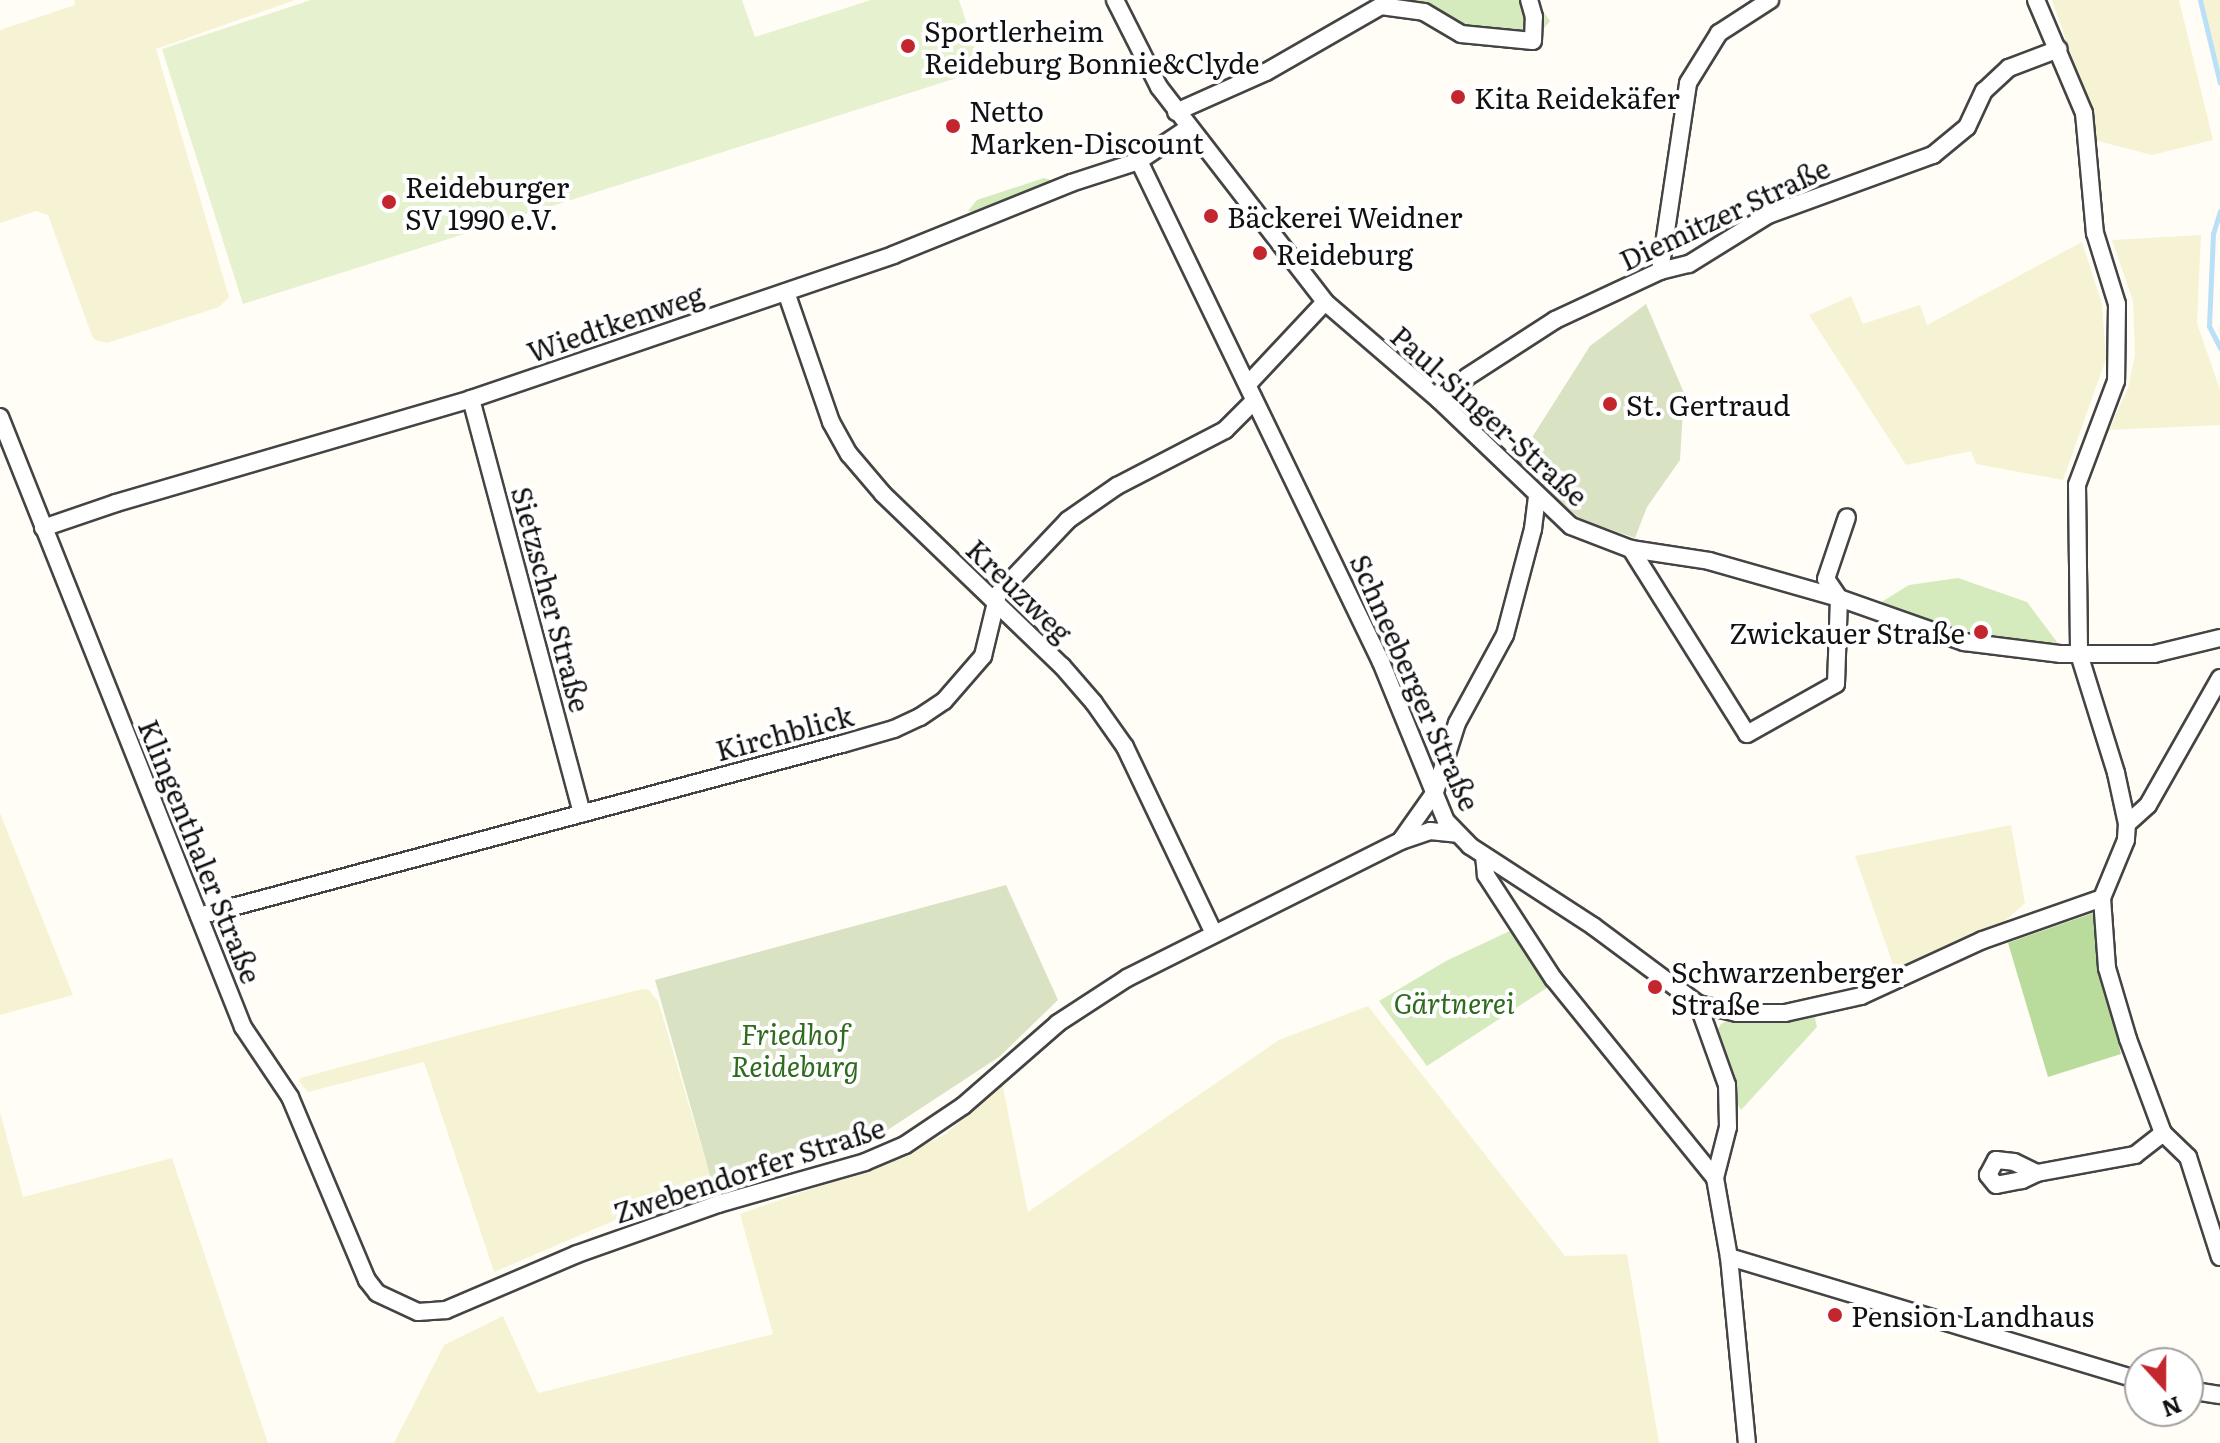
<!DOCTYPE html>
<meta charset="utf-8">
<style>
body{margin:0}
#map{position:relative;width:2220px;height:1443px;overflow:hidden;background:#fffdf5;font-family:Literata,serif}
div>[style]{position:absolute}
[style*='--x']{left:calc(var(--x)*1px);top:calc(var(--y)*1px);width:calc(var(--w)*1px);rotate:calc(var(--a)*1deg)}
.farmland>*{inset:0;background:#f6f3d4}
.green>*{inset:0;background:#d5ebbd}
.forest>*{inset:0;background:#b9dc9c}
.cemetery>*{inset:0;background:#d9e3c4}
.pitch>*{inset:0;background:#e6f2cf}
.stream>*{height:5px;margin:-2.5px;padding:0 2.5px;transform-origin:2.5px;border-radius:2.5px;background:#b9e0f7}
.roads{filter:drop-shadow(2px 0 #444) drop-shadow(-2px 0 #444) drop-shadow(0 2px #444) drop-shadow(0 -2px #444)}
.minor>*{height:16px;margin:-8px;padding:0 8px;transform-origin:8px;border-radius:8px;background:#fff}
.dots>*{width:22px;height:22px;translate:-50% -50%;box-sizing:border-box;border:4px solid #fff;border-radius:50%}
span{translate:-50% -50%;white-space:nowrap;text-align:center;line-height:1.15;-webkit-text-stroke:8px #fff;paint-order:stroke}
.poi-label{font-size:28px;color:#111}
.left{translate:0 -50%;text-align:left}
.right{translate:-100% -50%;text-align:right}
.street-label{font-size:28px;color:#111}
.park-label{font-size:28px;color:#2f6b1f;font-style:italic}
.north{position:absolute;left:2124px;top:1347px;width:80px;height:80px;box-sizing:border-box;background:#fff;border:2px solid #a0a0a0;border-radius:50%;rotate:159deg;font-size:22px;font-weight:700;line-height:32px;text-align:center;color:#111}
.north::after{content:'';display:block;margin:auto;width:28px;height:36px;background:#c4262e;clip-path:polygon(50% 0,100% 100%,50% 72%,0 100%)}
</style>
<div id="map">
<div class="farmland">
<i style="clip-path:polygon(74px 0,295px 0,156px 49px,229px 297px,219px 307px,107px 343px,95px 340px,92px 336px,48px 215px,36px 211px,0 223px,0 30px,75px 5px)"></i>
<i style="clip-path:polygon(2052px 0,2179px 0,2213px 140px,2152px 155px,2094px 140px,2092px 114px)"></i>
<i style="clip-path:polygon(2200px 0,2220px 0,2220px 83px,2204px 21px)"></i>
<i style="clip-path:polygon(2201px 235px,2197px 323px,2220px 390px,2220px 425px,2109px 430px,2128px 388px,2135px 355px,2133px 301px,2112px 240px)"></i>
<i style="clip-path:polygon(2082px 242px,2102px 304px,2106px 359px,2063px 480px,1976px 464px,1971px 451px,1906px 465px,1809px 315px,1851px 296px,1863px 324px,1920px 305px,1927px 325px)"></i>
<i style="clip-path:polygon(0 813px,73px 995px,0 1015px)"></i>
<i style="clip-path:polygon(2011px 825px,2025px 903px,1996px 929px,1896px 973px,1855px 856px)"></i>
<i style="clip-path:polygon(642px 989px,649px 990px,658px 1001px,711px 1179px,494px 1272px,424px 1062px,308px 1092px,299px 1081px,300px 1078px,482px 1029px)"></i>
<i style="clip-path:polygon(1368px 1006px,1565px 1256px,1627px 1254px,1659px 1443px,394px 1443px,444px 1345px,503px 1316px,538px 1393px,773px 1334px,740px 1214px,888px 1162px,946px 1134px,1002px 1082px,1028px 1212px,1279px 1040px)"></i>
<i style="clip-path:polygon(0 1112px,23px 1197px,172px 1158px,268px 1443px,0 1443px)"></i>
</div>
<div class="green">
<i style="clip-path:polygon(1397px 0,1535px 0,1550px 21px,1533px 41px,1461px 34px)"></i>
<i style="clip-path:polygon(1044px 178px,1055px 181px,978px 213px,968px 211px,977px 200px)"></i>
<i style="clip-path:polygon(1958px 578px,2027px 602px,2057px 642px,2044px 651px,1963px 633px,1875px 606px,1909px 585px)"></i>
<i style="clip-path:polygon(1514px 929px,1553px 984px,1427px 1066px,1379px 1001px,1446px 961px)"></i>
<i style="clip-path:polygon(1814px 1014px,1817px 1027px,1741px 1110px,1735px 1100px,1731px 1065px,1716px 1032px,1721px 1024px,1731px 1019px,1781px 1021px)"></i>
</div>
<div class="forest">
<i style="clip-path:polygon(2093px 913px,2099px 962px,2121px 1054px,2048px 1077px,2008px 943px)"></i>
</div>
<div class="cemetery">
<i style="clip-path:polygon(1646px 304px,1684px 393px,1680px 460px,1647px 507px,1635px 538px,1580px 519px,1517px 461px,1590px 346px)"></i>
<i style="clip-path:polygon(1006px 885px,1058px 1000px,999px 1057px,883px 1133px,711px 1179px,655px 980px)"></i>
</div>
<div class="pitch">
<i style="clip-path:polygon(311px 0,742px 0,755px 37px,871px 0,959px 0,982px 70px,243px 304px,162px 49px)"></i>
</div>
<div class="stream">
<i style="--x:2200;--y:0;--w:85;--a:76.5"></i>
<i style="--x:2220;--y:211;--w:24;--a:107"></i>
<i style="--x:2213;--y:234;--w:92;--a:92.5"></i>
<i style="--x:2209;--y:326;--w:25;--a:63"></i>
</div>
<div class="roads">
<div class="minor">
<i style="--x:1115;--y:0;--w:97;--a:63.2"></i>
<i style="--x:1159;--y:87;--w:272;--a:52.3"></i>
<i style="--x:1325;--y:302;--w:150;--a:40.7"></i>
<i style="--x:1439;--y:400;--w:182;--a:43.7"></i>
<i style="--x:1571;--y:526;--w:64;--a:21"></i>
<i style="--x:1631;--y:549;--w:79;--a:8.7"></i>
<i style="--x:1709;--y:561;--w:135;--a:15.9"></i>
<i style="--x:1839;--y:598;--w:133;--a:19.4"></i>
<i style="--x:1964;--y:642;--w:98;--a:7.1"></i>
<i style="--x:2061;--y:654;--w:93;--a:0"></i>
<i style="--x:2154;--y:654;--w:68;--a:-13.6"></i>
<i style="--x:2036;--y:0;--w:123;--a:67"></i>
<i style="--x:2084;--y:113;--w:121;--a:84.8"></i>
<i style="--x:2095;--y:233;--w:74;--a:72.8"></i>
<i style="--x:2117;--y:304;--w:77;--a:90.7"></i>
<i style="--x:2116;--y:381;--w:111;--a:110.6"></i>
<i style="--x:2077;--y:485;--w:169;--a:89.3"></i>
<i style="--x:2079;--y:654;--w:125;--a:72.7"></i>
<i style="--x:2116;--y:773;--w:52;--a:77.8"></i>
<i style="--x:2127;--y:824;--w:16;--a:94"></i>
<i style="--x:2126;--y:840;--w:63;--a:112.5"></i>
<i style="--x:2102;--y:898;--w:70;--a:85.9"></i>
<i style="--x:2107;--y:968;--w:74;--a:73.5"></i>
<i style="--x:2128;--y:1039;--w:100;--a:69.6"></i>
<i style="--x:2163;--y:1133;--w:35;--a:44"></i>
<i style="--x:2188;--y:1157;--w:105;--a:72.3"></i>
<i style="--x:1176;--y:112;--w:98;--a:-24"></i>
<i style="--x:1266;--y:72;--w:133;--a:-29.9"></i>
<i style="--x:1381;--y:6;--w:43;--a:7.9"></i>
<i style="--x:1424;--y:12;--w:43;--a:30.7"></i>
<i style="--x:1461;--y:34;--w:72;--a:5.6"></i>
<i style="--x:1533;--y:41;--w:24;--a:-88"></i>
<i style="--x:1534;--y:17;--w:18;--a:-106"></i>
<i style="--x:1139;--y:161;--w:556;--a:64.22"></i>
<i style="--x:1381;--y:662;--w:172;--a:67.8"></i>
<i style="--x:1446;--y:821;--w:35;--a:46"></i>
<i style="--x:1470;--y:846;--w:147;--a:33"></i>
<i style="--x:1593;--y:926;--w:131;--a:36.6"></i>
<i style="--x:1698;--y:1004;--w:40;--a:13"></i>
<i style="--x:1737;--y:1013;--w:48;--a:0"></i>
<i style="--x:1785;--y:1013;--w:78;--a:-12.6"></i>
<i style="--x:1861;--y:996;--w:134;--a:-24.7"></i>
<i style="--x:1983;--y:940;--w:126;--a:-19.4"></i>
<i style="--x:1660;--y:271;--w:190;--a:-81.5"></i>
<i style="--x:1688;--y:83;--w:59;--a:-58.2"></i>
<i style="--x:1719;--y:33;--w:61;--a:-32.9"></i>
<i style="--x:786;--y:292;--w:138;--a:70.9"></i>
<i style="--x:831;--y:422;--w:37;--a:61"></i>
<i style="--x:849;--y:454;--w:52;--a:49.6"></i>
<i style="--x:883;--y:494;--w:248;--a:43.9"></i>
<i style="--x:1062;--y:666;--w:49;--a:49.1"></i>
<i style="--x:1094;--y:703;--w:54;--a:54.8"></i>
<i style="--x:1125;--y:747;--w:207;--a:64.5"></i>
<i style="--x:1249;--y:383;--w:111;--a:-46.8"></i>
<i style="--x:471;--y:399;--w:429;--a:75"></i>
<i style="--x:1439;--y:400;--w:36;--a:-39"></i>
<i style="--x:1467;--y:377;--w:105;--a:-32.9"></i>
<i style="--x:1555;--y:320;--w:116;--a:-25"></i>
<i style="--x:1660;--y:271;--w:30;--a:-14"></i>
<i style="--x:1689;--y:264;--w:93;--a:-31.8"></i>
<i style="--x:1768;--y:215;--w:176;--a:-20"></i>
<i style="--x:1933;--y:155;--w:44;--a:-39.5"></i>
<i style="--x:1967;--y:127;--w:40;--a:-65"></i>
<i style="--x:1984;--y:91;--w:34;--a:-43"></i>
<i style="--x:2009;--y:68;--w:53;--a:-20.8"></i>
<i style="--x:0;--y:417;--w:657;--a:68.28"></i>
<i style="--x:243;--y:1027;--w:84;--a:56.1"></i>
<i style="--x:290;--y:1097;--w:199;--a:67.2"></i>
<i style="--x:367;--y:1280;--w:16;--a:52"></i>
<i style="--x:377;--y:1293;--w:45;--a:24.9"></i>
<i style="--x:418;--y:1312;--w:28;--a:-4"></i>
<i style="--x:446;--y:1310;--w:142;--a:-23.1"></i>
<i style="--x:577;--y:1254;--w:150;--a:-19.5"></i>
<i style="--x:718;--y:1204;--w:153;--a:-15.9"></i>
<i style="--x:865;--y:1162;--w:43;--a:-23"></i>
<i style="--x:905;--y:1145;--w:70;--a:-33.9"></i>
<i style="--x:963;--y:1106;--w:126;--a:-41.1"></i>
<i style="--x:1058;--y:1023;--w:82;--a:-33.1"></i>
<i style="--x:1127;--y:978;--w:306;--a:-26.6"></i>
<i style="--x:1401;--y:841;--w:31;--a:-19"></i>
<i style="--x:1430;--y:831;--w:27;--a:6"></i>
<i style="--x:43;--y:528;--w:77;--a:-18.9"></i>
<i style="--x:116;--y:503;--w:370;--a:-16.3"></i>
<i style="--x:471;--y:399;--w:446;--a:-18.8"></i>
<i style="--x:893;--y:255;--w:192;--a:-22"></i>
<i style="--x:1071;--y:183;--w:71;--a:-17.9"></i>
<i style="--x:1139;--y:161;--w:59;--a:-34"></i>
<i style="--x:1631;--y:549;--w:218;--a:57.9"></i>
<i style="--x:1747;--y:734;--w:102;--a:-29.3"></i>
<i style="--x:1836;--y:684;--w:86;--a:-88"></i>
<i style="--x:1839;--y:598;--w:23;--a:-124"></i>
<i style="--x:1826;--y:579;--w:65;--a:-71.3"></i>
<i style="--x:2127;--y:824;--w:28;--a:-42"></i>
<i style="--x:2148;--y:805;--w:146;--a:-60.4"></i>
<i style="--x:1401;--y:840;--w:59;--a:-54.7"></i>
<i style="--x:1435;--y:792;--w:72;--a:-72.3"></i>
<i style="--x:1457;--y:723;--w:100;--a:-61.4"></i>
<i style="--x:1505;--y:635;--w:110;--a:-75.2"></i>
<i style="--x:1533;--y:529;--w:33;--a:-83"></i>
<i style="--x:1484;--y:856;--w:19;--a:84"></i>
<i style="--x:1486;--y:875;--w:123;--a:57"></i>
<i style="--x:1553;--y:978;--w:257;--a:51"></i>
<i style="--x:199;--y:916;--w:666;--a:-14.98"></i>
<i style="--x:842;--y:744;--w:54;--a:-16.1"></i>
<i style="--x:894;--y:729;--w:29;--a:-25"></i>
<i style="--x:920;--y:717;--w:29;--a:-34"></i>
<i style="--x:944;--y:701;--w:60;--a:-49.1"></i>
<i style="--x:983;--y:656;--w:64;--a:-76.4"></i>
<i style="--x:998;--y:594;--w:102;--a:-46.6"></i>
<i style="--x:1068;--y:520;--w:60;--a:-34.8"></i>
<i style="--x:1117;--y:486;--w:122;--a:-27.4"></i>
<i style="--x:1225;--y:430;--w:41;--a:-45"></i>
<i style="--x:1698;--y:1004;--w:86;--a:70.3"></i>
<i style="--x:1727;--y:1085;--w:42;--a:88.6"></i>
<i style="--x:1728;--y:1127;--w:53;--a:104.3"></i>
<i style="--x:1715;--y:1178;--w:80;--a:80"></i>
<i style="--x:1729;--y:1257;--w:187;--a:84.5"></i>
<i style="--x:2037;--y:1173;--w:17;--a:155"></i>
<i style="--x:2022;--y:1180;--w:26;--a:169"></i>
<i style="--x:1996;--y:1185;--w:13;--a:-129"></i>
<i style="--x:1988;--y:1175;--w:17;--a:-62"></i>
<i style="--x:1996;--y:1160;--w:18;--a:6"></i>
<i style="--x:2014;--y:1162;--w:25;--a:26"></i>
<i style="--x:2037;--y:1173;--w:100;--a:-10.4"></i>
<i style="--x:2135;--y:1155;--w:36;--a:-38"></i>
<i style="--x:1729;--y:1257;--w:429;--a:16.7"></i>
<i style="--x:2188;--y:1390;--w:32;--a:9"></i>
</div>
</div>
<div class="dots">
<i style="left:908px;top:46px;background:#c4262e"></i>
<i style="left:1458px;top:97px;background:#c4262e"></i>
<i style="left:953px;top:126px;background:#c4262e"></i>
<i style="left:389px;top:202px;background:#c4262e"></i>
<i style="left:1211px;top:216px;background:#c4262e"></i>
<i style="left:1260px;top:253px;background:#c4262e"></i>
<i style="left:1610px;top:404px;background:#c4262e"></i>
<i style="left:1981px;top:632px;background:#c4262e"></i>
<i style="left:1655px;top:987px;background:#c4262e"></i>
<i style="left:1835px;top:1315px;background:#c4262e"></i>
</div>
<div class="poi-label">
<span class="left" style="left:924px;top:46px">Sportlerheim<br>Reideburg Bonnie&amp;Clyde</span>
<span class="left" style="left:1474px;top:97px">Kita Reidekäfer</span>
<span class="left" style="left:969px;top:126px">Netto<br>Marken-Discount</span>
<span class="left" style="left:405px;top:202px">Reideburger<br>SV 1990 e.V.</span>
<span class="left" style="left:1227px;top:216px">Bäckerei Weidner</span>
<span class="left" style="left:1276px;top:253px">Reideburg</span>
<span class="left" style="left:1626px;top:404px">St. Gertraud</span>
<span class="right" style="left:1965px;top:632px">Zwickauer Straße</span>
<span class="left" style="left:1671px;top:987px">Schwarzenberger<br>Straße</span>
<span class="left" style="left:1851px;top:1315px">Pension Landhaus</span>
</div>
<div class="street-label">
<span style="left:1724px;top:213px;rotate:-25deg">Diemitzer Straße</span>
<span style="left:615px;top:322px;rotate:-19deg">Wiedtkenweg</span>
<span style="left:1490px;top:415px;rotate:42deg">Paul-Singer-Straße</span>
<span style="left:1020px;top:590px;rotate:44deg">Kreuzweg</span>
<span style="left:552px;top:599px;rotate:75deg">Sietzscher Straße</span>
<span style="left:1416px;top:682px;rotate:66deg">Schneeberger Straße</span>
<span style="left:784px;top:732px;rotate:-15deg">Kirchblick</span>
<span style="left:201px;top:851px;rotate:68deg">Klingenthaler Straße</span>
<span style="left:749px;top:1169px;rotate:-18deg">Zwebendorfer Straße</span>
</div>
<div class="park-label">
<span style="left:1454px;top:1002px">Gärtnerei</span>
<span style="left:795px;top:1049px">Friedhof<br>Reideburg</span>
</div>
<div class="north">N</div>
</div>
